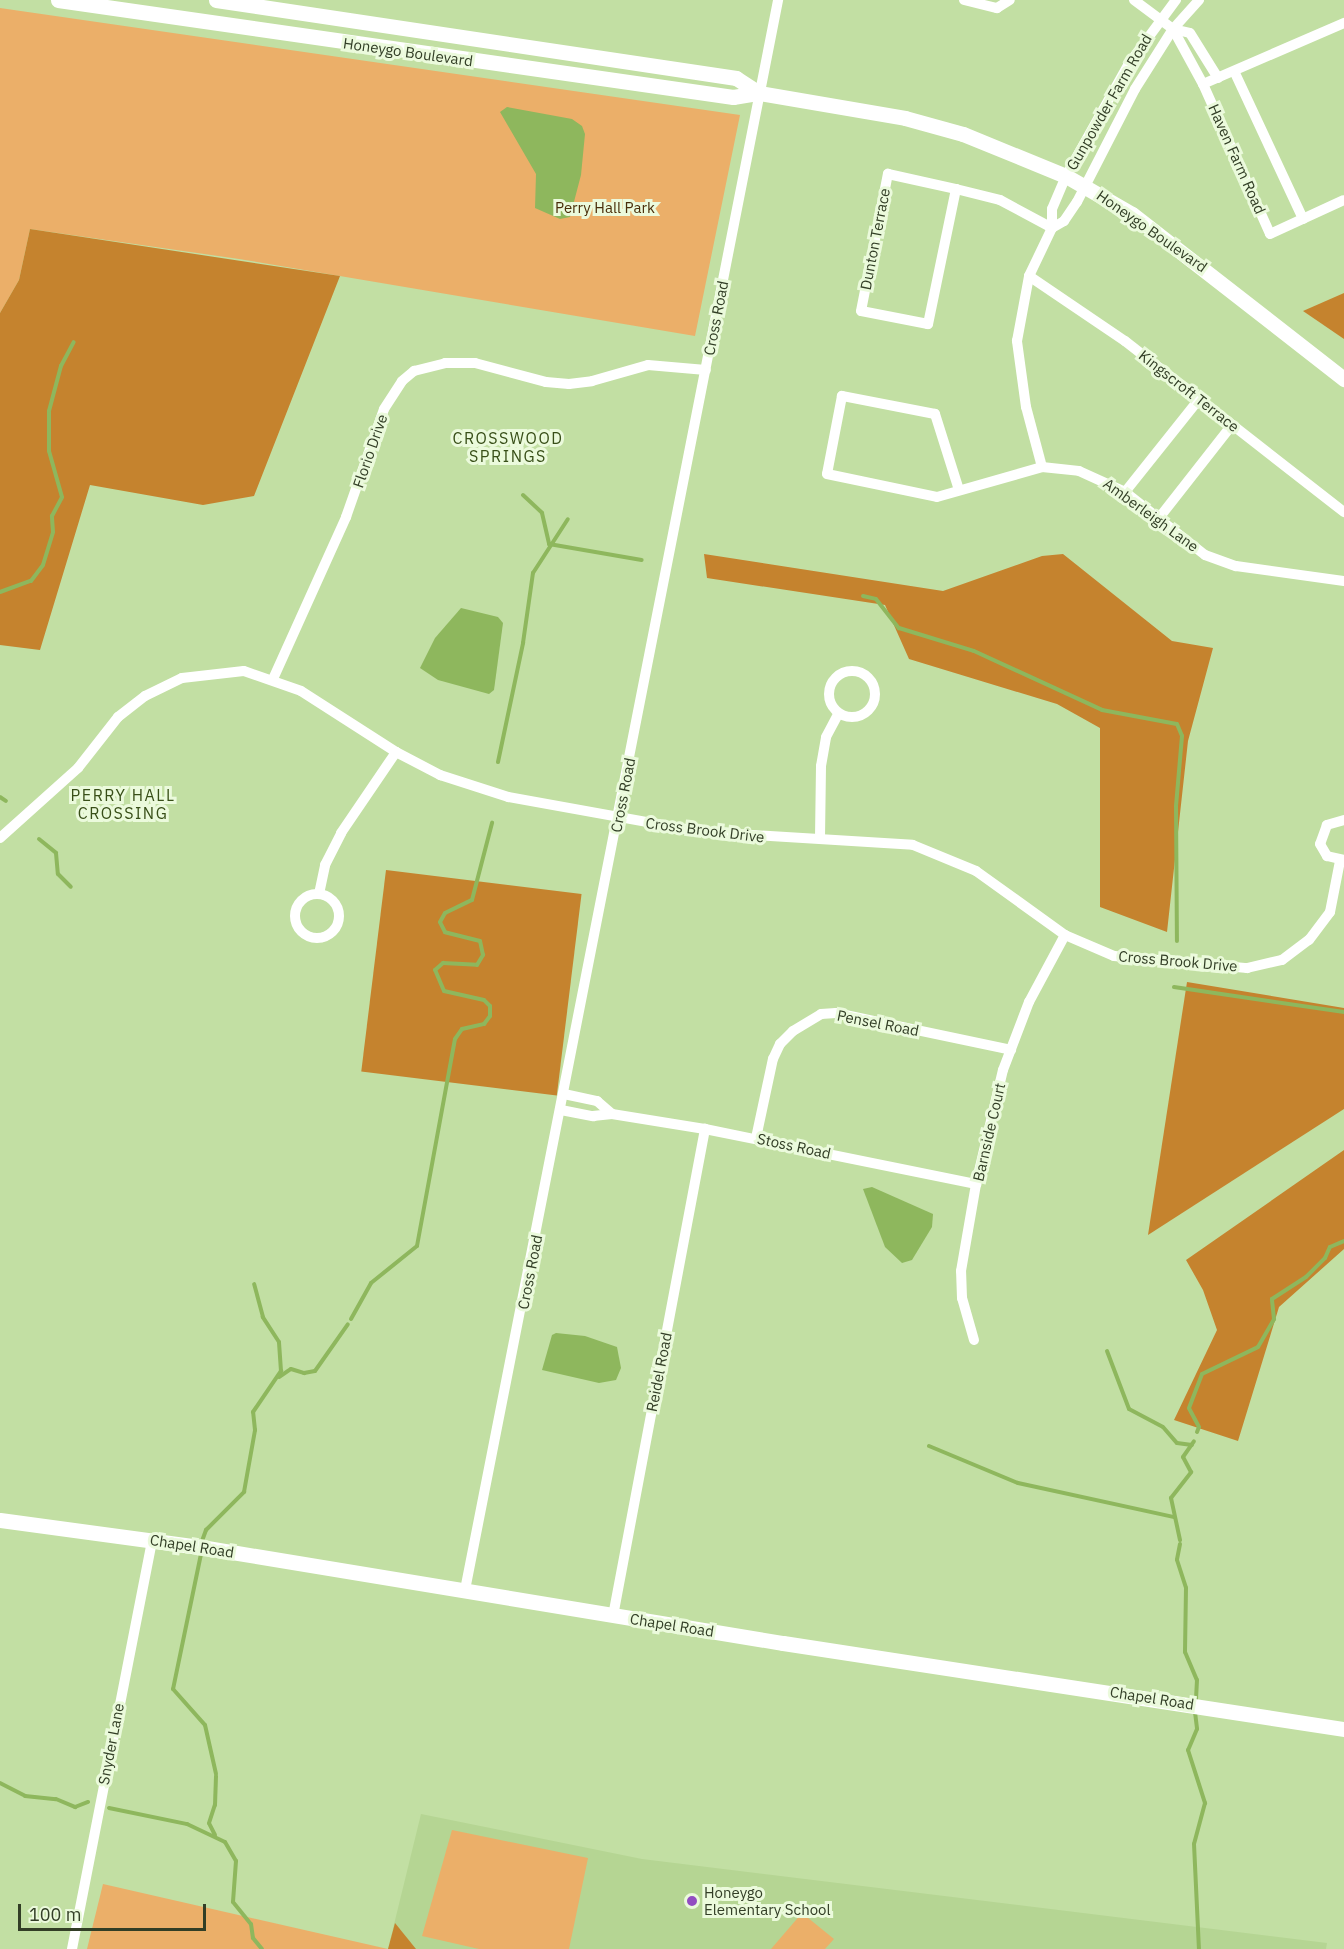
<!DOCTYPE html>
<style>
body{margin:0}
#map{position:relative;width:1344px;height:1949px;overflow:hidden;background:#c2dfa3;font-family:"IBM Plex Sans",sans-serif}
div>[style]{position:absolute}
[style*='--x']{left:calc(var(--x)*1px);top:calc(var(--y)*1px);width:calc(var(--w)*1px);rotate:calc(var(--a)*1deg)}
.built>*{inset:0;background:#b5d593}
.green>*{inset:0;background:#ebaf69}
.forest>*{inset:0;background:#c5832e;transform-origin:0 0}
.water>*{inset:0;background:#8eb75d}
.stream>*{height:4px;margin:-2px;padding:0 2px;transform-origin:2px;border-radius:2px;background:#8eb75d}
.street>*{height:10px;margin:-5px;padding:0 5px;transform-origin:5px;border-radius:5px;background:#fff}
.street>.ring{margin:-5px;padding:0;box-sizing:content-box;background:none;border:10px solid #fff;border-radius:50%}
.secondary>*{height:15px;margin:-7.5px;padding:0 7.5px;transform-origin:7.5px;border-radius:7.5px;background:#fff}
.dots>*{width:16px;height:16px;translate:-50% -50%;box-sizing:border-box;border:3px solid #ebfadc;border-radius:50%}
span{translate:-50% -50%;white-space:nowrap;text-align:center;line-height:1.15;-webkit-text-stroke:6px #ebfadc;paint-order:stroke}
.street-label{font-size:15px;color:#323e26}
.park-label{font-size:15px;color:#492e0a}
.poi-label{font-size:15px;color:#323e26}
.left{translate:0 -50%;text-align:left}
.neighbourhood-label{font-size:16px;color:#384f18;letter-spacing:1.5px}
.scale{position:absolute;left:18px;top:1904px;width:188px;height:27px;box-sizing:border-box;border:3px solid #323e26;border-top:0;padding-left:8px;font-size:18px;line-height:21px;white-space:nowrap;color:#323e26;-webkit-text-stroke:4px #ebfadc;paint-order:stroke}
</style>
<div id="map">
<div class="built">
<i style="clip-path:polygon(421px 1814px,642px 1859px,1327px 1943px,1326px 1949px,388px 1949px)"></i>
</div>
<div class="green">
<i style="clip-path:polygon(0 8px,740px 115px,695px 336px,239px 259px,30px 229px,19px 280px,0 313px)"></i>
<i style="clip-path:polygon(452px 1830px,588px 1858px,569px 1949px,479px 1949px,422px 1936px)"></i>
<i style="clip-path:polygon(103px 1884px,388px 1949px,87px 1949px)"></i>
<i style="clip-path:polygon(802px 1913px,834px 1939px,825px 1949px,771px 1949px)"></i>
</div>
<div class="forest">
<i style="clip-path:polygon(30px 229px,340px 276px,254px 496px,203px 505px,90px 485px,40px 650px,0 645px,0 313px,19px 280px)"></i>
<i style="clip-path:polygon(1344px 293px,1344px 339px,1303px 311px)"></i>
<i style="clip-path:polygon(704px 554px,943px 591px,1042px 556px,1063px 554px,1172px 641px,1213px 648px,1188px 741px,1167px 932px,1100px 907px,1100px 728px,1057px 704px,909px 659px,885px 605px,707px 578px)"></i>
<i style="left:386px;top:870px;width:197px;height:203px;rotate:7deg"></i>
<i style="clip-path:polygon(1187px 982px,1344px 1008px,1344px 1109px,1148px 1235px)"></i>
<i style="clip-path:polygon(1344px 1150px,1344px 1249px,1279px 1307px,1238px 1441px,1174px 1420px,1217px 1330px,1203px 1290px,1186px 1260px)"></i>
<i style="clip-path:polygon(395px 1923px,416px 1949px,388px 1949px)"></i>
</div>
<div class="water">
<i style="clip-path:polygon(507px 107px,572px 119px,582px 126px,585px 134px,581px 175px,570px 217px,560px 219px,535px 208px,536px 174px,500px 112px)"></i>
<i style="clip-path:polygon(461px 608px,498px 617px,503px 623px,494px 690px,489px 694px,438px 680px,420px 668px,435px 638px)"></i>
<i style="clip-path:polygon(872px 1187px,933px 1214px,932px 1227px,912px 1260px,902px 1263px,885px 1247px,863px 1189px)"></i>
<i style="clip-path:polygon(556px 1333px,585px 1336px,617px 1347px,621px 1368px,616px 1380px,599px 1383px,542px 1370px,552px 1335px)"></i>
</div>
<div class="stream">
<i style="--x:523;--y:495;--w:26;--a:43"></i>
<i style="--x:542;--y:513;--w:32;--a:77"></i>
<i style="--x:549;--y:544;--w:94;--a:9.8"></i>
<i style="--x:0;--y:592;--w:33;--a:-20"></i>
<i style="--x:31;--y:581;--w:20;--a:-53"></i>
<i style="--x:43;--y:565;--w:34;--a:-73"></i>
<i style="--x:53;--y:532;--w:16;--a:-94"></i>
<i style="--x:52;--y:516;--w:21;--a:-62"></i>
<i style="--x:62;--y:497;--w:48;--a:-105.8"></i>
<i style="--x:49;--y:451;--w:40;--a:-90"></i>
<i style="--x:49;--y:411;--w:47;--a:-75.1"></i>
<i style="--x:61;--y:366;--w:27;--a:-62"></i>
<i style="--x:863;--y:596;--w:13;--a:13"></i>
<i style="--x:876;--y:599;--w:37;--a:52"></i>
<i style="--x:899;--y:628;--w:78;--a:17"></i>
<i style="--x:974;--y:651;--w:141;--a:24.7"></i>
<i style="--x:1102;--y:710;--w:76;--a:10.6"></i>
<i style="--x:1177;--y:724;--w:13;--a:67"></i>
<i style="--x:1182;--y:736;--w:70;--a:94.9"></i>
<i style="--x:1176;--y:806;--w:135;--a:89.6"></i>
<i style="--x:498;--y:762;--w:122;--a:-78.1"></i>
<i style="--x:523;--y:643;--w:71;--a:-81.9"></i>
<i style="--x:533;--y:573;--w:64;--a:-57.1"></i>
<i style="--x:0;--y:797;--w:7;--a:34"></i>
<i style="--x:39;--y:839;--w:22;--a:39"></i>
<i style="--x:56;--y:853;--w:21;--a:85"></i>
<i style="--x:58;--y:874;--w:18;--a:45"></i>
<i style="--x:1174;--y:987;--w:172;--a:8.4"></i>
<i style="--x:351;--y:1319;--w:41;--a:-60.9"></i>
<i style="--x:371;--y:1283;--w:59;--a:-38.8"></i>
<i style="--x:417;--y:1246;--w:210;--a:-79.6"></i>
<i style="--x:455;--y:1039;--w:12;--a:-55"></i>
<i style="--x:462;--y:1029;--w:23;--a:-13"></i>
<i style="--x:484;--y:1024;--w:10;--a:-53"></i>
<i style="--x:490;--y:1016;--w:10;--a:-90"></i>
<i style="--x:490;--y:1006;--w:8;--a:-135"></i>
<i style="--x:484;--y:1000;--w:41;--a:-167.3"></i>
<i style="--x:444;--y:991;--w:23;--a:-113"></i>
<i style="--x:435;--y:970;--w:11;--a:-41"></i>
<i style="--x:443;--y:963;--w:34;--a:3"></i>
<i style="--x:477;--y:965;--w:12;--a:-59"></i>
<i style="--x:483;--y:955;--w:14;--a:-102"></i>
<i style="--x:480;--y:941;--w:36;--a:-166"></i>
<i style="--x:445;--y:932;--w:11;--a:-117"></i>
<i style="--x:440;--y:922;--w:10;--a:-61"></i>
<i style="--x:445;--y:913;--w:30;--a:-26"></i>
<i style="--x:472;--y:900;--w:80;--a:-75.4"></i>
<i style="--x:1107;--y:1351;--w:62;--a:69.2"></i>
<i style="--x:1129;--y:1409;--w:38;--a:28"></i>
<i style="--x:1163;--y:1427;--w:21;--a:49"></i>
<i style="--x:1177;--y:1443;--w:15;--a:8"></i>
<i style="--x:279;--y:1377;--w:14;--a:-34"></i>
<i style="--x:291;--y:1369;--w:14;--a:17"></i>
<i style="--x:304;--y:1373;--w:11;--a:-10"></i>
<i style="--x:315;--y:1371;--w:57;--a:-54.9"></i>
<i style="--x:1197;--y:1432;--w:5;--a:-68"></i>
<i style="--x:1199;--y:1427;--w:21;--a:-118"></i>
<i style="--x:1189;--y:1408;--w:36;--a:-69"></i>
<i style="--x:1202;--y:1374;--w:62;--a:-25.7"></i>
<i style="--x:1258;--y:1347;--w:32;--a:-60"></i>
<i style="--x:1274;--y:1319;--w:20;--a:-96"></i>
<i style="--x:1272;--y:1299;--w:40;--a:-32.9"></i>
<i style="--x:1306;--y:1277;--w:27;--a:-45"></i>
<i style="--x:1325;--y:1258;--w:12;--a:-66"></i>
<i style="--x:1330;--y:1247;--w:15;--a:-23"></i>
<i style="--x:929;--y:1446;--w:96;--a:22.6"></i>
<i style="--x:1018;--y:1483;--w:160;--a:12.3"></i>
<i style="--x:1180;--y:1540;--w:43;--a:-102.1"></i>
<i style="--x:1171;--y:1498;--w:33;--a:-52"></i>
<i style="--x:1191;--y:1472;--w:17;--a:-118"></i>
<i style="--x:1183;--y:1457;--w:19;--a:-55"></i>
<i style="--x:202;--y:1541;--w:12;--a:-70"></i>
<i style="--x:206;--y:1530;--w:54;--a:-45"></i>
<i style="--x:244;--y:1492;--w:63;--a:-79.9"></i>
<i style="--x:255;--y:1430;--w:18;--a:-96"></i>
<i style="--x:253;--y:1412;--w:50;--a:-55.7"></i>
<i style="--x:281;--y:1371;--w:29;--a:-94"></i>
<i style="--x:279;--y:1342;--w:30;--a:-123"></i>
<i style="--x:263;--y:1317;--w:34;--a:-105"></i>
<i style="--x:1180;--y:1544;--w:16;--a:101"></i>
<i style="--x:1177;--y:1560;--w:29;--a:72"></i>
<i style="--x:1186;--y:1588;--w:64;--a:90.9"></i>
<i style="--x:1185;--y:1652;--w:30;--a:67"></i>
<i style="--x:1197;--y:1680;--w:20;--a:93"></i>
<i style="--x:201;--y:1554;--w:138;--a:101.7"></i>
<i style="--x:173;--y:1689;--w:48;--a:48.4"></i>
<i style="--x:205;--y:1725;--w:50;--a:77.3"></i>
<i style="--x:1195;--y:1712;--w:17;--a:83"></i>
<i style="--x:1197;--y:1729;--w:23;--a:113"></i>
<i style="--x:1188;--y:1750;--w:56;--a:72.2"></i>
<i style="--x:1205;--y:1803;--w:42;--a:105"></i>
<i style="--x:1194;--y:1844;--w:105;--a:87.3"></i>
<i style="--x:0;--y:1783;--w:28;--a:27"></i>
<i style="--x:25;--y:1796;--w:31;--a:6"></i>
<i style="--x:56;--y:1799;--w:21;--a:23"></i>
<i style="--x:75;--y:1807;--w:14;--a:-21"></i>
<i style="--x:109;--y:1808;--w:80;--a:11.6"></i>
<i style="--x:187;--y:1824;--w:42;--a:25.3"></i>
<i style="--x:225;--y:1842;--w:22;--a:60"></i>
<i style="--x:236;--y:1861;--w:41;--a:94.2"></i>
<i style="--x:233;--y:1902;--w:28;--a:51"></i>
<i style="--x:251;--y:1924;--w:14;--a:82"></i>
<i style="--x:253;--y:1938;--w:14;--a:51"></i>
<i style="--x:215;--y:1835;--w:13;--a:-117"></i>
<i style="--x:209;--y:1823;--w:19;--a:-72"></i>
<i style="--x:215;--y:1805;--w:29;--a:-88"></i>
</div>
<div class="street">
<i style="--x:964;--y:0;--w:34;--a:14"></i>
<i style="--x:997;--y:8;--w:15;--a:-32"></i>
<i style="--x:1134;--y:0;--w:49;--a:36.6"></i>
<i style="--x:1173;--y:29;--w:17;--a:13"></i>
<i style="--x:1190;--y:33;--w:53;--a:58.1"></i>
<i style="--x:1173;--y:29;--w:63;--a:61.4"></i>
<i style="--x:1203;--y:84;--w:164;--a:65.9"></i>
<i style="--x:1270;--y:234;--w:81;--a:-24.7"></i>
<i style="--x:1235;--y:73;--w:161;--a:65"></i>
<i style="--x:1203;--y:84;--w:154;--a:-23.4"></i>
<i style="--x:956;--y:189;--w:138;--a:101.7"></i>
<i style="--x:928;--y:324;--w:68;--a:-169"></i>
<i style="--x:861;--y:311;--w:140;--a:-78.9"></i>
<i style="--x:888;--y:174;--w:70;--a:12.4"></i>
<i style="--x:956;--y:189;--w:45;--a:14"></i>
<i style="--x:1000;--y:200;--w:59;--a:28.3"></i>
<i style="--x:1052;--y:228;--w:14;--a:-30"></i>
<i style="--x:1064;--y:221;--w:23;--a:-56"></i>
<i style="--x:1077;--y:202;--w:127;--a:-62.8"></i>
<i style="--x:1135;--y:89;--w:71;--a:-57.7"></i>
<i style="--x:1173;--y:29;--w:39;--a:-48"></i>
<i style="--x:1029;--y:276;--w:116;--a:34.1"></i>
<i style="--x:1125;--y:341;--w:278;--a:38"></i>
<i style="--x:1042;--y:467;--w:62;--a:-104.9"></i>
<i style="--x:1026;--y:407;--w:67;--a:-97.8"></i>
<i style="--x:1017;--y:341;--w:66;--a:-79.5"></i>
<i style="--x:1029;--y:276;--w:53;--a:-64.4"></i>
<i style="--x:1052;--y:228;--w:19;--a:-90"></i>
<i style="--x:1052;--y:209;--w:36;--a:-67"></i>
<i style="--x:1066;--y:176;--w:127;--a:-60.8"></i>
<i style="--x:1128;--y:65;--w:81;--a:-53.6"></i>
<i style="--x:959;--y:490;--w:80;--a:-107.5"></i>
<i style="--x:935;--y:414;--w:95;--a:-169"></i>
<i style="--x:842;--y:396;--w:79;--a:100.9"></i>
<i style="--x:827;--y:474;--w:112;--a:11.8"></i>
<i style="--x:937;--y:497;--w:109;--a:-15.9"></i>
<i style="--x:1042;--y:467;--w:37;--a:6"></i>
<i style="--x:1079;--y:471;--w:51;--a:24.5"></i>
<i style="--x:1125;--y:492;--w:102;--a:38.2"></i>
<i style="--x:1205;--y:555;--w:33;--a:20"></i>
<i style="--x:1236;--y:566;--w:109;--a:7.9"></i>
<i style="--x:1125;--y:492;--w:120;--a:-51.4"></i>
<i style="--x:1159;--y:518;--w:118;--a:-51.9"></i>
<i class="ring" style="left:829px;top:671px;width:36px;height:36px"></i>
<i style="--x:273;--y:679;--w:178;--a:-65.7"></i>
<i style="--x:346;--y:517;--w:114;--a:-70.6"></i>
<i style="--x:384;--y:409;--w:33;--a:-57"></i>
<i style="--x:402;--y:381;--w:16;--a:-40"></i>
<i style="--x:414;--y:371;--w:32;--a:-14"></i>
<i style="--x:445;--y:363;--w:30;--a:0"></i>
<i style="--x:475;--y:363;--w:73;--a:15"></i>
<i style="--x:546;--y:382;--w:23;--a:5"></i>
<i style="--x:569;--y:384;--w:23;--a:-7"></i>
<i style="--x:592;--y:381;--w:58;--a:-15.9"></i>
<i style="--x:648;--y:365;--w:58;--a:4.9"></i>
<i style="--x:1344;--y:820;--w:18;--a:164"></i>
<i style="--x:1327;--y:825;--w:20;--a:110"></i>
<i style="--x:1320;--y:844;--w:14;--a:60"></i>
<i style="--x:1327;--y:856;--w:17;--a:13"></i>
<i style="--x:0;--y:838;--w:105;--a:-41.9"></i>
<i style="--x:78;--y:768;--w:65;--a:-51.9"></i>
<i style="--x:118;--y:717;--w:34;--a:-38"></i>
<i style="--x:145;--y:696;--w:41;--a:-25.9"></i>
<i style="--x:182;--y:678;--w:62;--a:-6.4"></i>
<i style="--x:244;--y:671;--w:60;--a:19.3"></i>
<i style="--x:301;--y:691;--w:113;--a:32.7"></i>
<i style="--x:396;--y:752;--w:50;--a:27.6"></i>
<i style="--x:440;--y:775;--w:71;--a:17.9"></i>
<i style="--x:508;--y:797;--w:198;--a:10.2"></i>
<i style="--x:703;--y:832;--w:210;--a:3.5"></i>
<i style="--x:913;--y:845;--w:68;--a:22.4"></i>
<i style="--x:976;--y:871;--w:110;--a:35.7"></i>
<i style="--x:1065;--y:935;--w:53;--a:23.2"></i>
<i style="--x:1114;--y:956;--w:134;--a:5.2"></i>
<i style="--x:1247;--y:968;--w:36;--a:-13"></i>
<i style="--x:1282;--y:960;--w:34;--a:-37"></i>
<i style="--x:1309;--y:940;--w:35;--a:-53"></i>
<i style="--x:1330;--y:912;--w:52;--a:-78.9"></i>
<i style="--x:820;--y:838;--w:72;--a:-89.2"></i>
<i style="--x:821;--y:766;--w:29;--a:-80"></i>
<i style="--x:826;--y:737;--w:27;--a:-62"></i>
<i class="ring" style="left:295px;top:894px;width:34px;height:34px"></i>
<i style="--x:319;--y:894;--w:30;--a:-78"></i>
<i style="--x:325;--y:865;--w:36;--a:-63"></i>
<i style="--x:341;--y:833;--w:98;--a:-55.8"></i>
<i style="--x:564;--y:1094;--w:34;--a:12"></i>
<i style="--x:597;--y:1101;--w:20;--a:41"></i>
<i style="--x:561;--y:1110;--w:33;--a:11"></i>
<i style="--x:593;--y:1116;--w:19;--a:-6"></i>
<i style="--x:612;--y:1114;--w:94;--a:9.2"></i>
<i style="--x:705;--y:1129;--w:277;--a:11.5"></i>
<i style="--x:756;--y:1138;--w:81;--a:-77.9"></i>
<i style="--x:773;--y:1059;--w:17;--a:-65"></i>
<i style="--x:780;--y:1044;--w:18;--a:-45"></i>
<i style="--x:793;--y:1031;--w:33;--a:-31"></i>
<i style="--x:821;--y:1014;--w:15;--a:-4"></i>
<i style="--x:836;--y:1013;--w:179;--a:11.9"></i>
<i style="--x:974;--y:1340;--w:44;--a:-105.9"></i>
<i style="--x:962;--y:1298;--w:27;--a:-92"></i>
<i style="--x:961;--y:1271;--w:88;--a:-80.2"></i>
<i style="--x:976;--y:1184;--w:117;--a:-76.7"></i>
<i style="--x:1003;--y:1070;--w:73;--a:-69.1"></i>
<i style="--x:1029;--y:1002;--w:76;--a:-61.8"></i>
<i style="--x:465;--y:1590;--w:1621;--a:-78.86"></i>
<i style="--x:613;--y:1616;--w:496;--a:-79.3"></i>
<i style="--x:72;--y:1949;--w:417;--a:-78.9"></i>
</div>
<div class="secondary">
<i style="--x:58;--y:0;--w:682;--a:8.18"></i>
<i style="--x:733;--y:97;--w:26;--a:-9"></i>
<i style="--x:759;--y:93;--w:148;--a:9.7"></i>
<i style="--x:905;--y:118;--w:60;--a:15.4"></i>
<i style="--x:963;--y:134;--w:111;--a:22.2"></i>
<i style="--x:1066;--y:176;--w:76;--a:29.9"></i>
<i style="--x:1132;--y:214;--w:269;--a:37.9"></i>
<i style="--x:216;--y:0;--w:526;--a:8.53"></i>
<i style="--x:736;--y:78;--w:27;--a:33"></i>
<i style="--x:0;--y:1520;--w:203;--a:7.7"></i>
<i style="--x:201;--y:1547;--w:590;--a:9.37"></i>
<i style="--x:783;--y:1643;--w:568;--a:8.72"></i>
</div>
<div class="dots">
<i style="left:692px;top:1901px;background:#924dc1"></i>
</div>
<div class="street-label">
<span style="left:408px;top:52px;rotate:8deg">Honeygo Boulevard</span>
<span style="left:1109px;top:102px;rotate:-60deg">Gunpowder Farm Road</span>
<span style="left:1237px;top:159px;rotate:66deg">Haven Farm Road</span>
<span style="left:1152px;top:231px;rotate:35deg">Honeygo Boulevard</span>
<span style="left:875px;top:239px;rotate:-79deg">Dunton Terrace</span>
<span style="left:716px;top:318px;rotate:-79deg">Cross Road</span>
<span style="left:1189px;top:391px;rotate:38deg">Kingscroft Terrace</span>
<span style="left:370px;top:451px;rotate:-71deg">Florio Drive</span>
<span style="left:1151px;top:515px;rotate:36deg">Amberleigh Lane</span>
<span style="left:623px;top:795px;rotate:-79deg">Cross Road</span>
<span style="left:705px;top:830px;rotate:7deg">Cross Brook Drive</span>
<span style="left:1178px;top:961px;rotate:5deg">Cross Brook Drive</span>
<span style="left:878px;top:1023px;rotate:11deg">Pensel Road</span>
<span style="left:989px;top:1132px;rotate:-77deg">Barnside Court</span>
<span style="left:794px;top:1146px;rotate:12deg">Stoss Road</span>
<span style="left:530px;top:1272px;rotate:-79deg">Cross Road</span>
<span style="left:659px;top:1372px;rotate:-79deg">Reidel Road</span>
<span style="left:192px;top:1546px;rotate:9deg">Chapel Road</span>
<span style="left:672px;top:1625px;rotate:9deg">Chapel Road</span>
<span style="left:1152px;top:1698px;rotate:9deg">Chapel Road</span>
<span style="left:111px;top:1744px;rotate:-79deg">Snyder Lane</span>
</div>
<div class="park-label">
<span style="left:605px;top:208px">Perry Hall Park</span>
</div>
<div class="poi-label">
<span class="left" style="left:704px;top:1901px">Honeygo<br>Elementary School</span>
</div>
<div class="neighbourhood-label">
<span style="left:508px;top:447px">CROSSWOOD<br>SPRINGS</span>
<span style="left:123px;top:804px">PERRY HALL<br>CROSSING</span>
</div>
<div class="scale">100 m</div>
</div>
